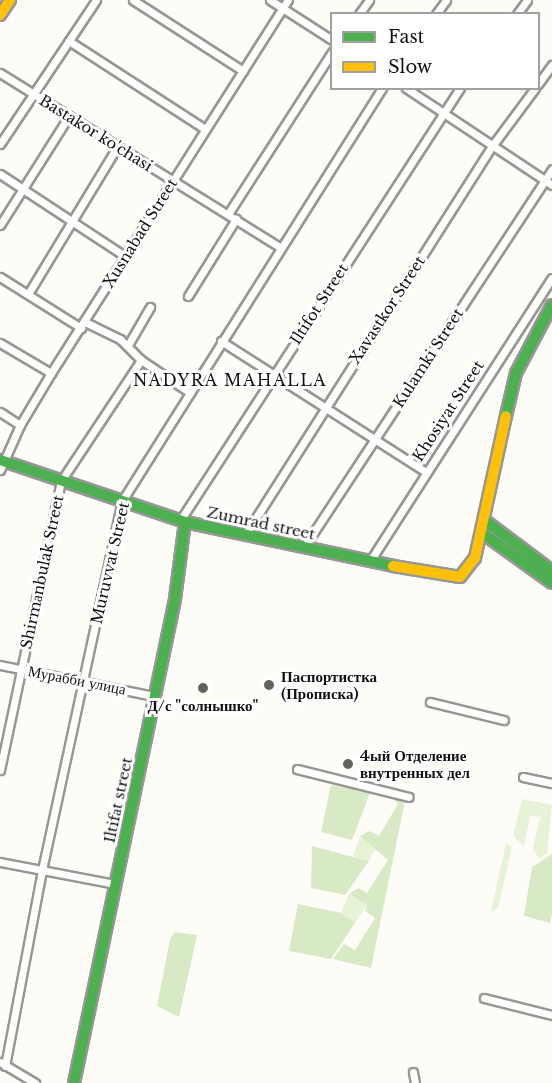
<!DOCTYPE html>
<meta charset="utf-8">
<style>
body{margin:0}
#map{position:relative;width:552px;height:1083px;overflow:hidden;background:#fdfcf7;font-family:"Libre Baskerville",serif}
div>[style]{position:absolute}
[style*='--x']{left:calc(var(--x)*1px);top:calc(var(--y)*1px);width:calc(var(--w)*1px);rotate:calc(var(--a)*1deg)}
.green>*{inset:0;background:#e7f3d7}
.forest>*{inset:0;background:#d8eac5}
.roads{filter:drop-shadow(2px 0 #979795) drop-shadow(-2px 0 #979795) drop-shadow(0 2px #979795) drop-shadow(0 -2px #979795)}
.street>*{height:7px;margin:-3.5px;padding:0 3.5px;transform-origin:3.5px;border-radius:3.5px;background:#fffffe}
.fast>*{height:10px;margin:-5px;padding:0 5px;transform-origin:5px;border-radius:5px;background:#4caf50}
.slow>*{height:10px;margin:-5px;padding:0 5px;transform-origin:5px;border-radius:5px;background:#ffc107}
.dots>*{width:16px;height:16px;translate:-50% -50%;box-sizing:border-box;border:3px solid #fff;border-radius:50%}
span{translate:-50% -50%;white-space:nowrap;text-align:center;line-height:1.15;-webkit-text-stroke:6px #fff;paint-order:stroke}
.street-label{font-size:15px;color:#111}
.poi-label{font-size:15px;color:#111;font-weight:700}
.left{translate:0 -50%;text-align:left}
.neighbourhood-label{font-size:16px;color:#111;letter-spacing:1.5px}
.legend{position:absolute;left:330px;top:12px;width:210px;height:78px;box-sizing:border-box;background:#fff;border:2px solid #a0a0a0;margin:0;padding:8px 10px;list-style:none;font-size:18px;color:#111}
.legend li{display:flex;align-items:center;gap:12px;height:30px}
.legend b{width:30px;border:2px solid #a0a0a0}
</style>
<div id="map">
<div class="green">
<i style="clip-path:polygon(522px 799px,552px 805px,547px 853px,539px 859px,533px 848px,540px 817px,530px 816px,524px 846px,513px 836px)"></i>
<i style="clip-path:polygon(360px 836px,376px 847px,369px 861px,353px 857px)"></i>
<i style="clip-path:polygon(506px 843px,512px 847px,498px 908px,491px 912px)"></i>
<i style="clip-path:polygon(349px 894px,367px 905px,355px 923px,341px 913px)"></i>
</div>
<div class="forest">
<i style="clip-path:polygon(331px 785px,370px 793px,352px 840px,321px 832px)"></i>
<i style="clip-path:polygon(389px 795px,405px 801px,371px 968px,333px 959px,344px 944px,355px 950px,375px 918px,365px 911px,367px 905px,349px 894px,358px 888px,367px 893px,388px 860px,360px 836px,369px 831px,379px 836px,398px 804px)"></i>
<i style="clip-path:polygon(312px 846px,353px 857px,369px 861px,345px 895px,311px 888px)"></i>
<i style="clip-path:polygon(552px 854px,552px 914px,550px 923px,524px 916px,532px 867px)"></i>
<i style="clip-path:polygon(298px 904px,341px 913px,355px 923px,331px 959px,289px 951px)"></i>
<i style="clip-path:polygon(175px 932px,197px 935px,179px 1017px,157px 1006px,170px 939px)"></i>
</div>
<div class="roads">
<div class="street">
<i style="--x:133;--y:0;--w:131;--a:32.8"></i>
<i style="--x:270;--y:0;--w:74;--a:32.8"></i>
<i style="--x:359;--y:14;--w:17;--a:-54"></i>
<i style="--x:436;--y:14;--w:17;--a:-54"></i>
<i style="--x:517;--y:14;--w:17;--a:-54"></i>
<i style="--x:69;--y:41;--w:162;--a:32.9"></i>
<i style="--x:0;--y:73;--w:330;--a:31.9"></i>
<i style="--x:538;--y:84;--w:24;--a:-54"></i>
<i style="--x:406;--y:88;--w:175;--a:33.6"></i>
<i style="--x:0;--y:144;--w:173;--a:-56.3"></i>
<i style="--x:0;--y:174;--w:149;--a:33.3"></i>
<i style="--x:228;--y:214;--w:193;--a:-57.3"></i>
<i style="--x:0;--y:225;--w:129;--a:-57.7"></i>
<i style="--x:0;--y:277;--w:96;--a:32.2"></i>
<i style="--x:28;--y:294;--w:172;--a:-58.8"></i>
<i style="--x:188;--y:296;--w:91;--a:-58.1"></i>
<i style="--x:85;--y:322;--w:39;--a:26"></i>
<i style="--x:120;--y:339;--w:30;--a:45"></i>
<i style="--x:141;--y:360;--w:58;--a:33.7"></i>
<i style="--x:221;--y:341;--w:243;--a:32.6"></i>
<i style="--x:0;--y:343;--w:59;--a:30.5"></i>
<i style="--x:128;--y:345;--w:44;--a:-59.9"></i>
<i style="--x:0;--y:412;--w:24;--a:33"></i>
<i style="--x:0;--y:470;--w:49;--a:-66"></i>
<i style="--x:20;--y:425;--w:61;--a:-59.2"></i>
<i style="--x:51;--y:373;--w:442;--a:-57.6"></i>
<i style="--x:185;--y:522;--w:6;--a:-108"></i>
<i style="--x:183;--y:516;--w:510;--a:-57.09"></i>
<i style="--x:245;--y:535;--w:461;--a:-57.6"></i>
<i style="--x:492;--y:146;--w:72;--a:-53.4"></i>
<i style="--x:304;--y:547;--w:452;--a:-56.7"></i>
<i style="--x:370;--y:561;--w:336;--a:-57.3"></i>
<i style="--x:0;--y:665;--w:157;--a:11.4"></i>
<i style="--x:430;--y:702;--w:76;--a:13.7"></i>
<i style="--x:297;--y:769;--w:115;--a:14"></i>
<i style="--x:0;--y:770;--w:295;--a:-78.1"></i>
<i style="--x:61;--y:481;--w:145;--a:-56.5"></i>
<i style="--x:523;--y:777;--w:30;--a:12"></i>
<i style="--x:0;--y:862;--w:117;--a:10.8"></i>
<i style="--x:484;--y:998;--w:70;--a:14"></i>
<i style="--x:0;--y:1062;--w:41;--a:31"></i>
<i style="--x:5;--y:1066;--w:199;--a:-79.3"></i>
<i style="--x:42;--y:870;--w:378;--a:-77.8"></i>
<i style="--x:122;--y:501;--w:488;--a:-57.8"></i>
<i style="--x:413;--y:1072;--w:11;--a:80"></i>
</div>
<div class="fast">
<i style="--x:506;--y:416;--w:44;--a:-76.9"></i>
<i style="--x:516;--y:373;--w:77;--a:-62.1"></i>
<i style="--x:0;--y:460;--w:195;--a:18.5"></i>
<i style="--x:185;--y:522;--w:213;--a:11.9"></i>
<i style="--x:484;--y:520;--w:85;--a:36.9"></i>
<i style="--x:481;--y:532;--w:87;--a:35.7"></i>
<i style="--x:74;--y:1083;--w:494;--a:-78.2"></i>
<i style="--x:175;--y:599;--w:78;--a:-82.6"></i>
</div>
<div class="slow">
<i style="--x:0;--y:15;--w:18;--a:-56"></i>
<i style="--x:393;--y:566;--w:68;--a:9.3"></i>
<i style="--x:460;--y:577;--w:24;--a:-52"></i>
<i style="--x:475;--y:558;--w:145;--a:-77.7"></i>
</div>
</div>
<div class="dots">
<i style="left:269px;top:685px;background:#646362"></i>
<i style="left:203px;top:688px;background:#646362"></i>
<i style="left:348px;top:764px;background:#646362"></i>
</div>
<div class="street-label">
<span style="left:96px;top:133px;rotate:32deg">Bastakor ko'chasi</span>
<span style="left:140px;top:233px;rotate:-58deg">Xusnabad Street</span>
<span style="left:319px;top:304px;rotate:-57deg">Iltifot Street</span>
<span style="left:387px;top:310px;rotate:-57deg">Xavastkor Street</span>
<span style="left:428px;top:358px;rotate:-57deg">Kulamki Street</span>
<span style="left:448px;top:411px;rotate:-57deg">Khosiyat Street</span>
<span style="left:261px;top:523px;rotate:12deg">Zumrad street</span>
<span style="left:110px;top:563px;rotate:-77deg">Muruvvat Street</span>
<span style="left:42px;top:572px;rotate:-78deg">Shirmаnbulak Street</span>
<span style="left:77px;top:680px;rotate:11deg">Мурабби улица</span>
<span style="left:118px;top:800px;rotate:-78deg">Iltifаt street</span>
</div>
<div class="poi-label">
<span class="left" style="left:281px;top:685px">Паспортистка<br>(Прописка)</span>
<span style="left:203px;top:706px">Д/с "солнышко"</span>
<span class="left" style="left:360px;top:764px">4ый Отделение<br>внутренных дел</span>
</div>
<div class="neighbourhood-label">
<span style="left:230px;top:380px">NADYRA MAHALLA</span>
</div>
<ul class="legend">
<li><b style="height:8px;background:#4caf50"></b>Fast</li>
<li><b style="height:8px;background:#ffc107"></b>Slow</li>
</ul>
</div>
